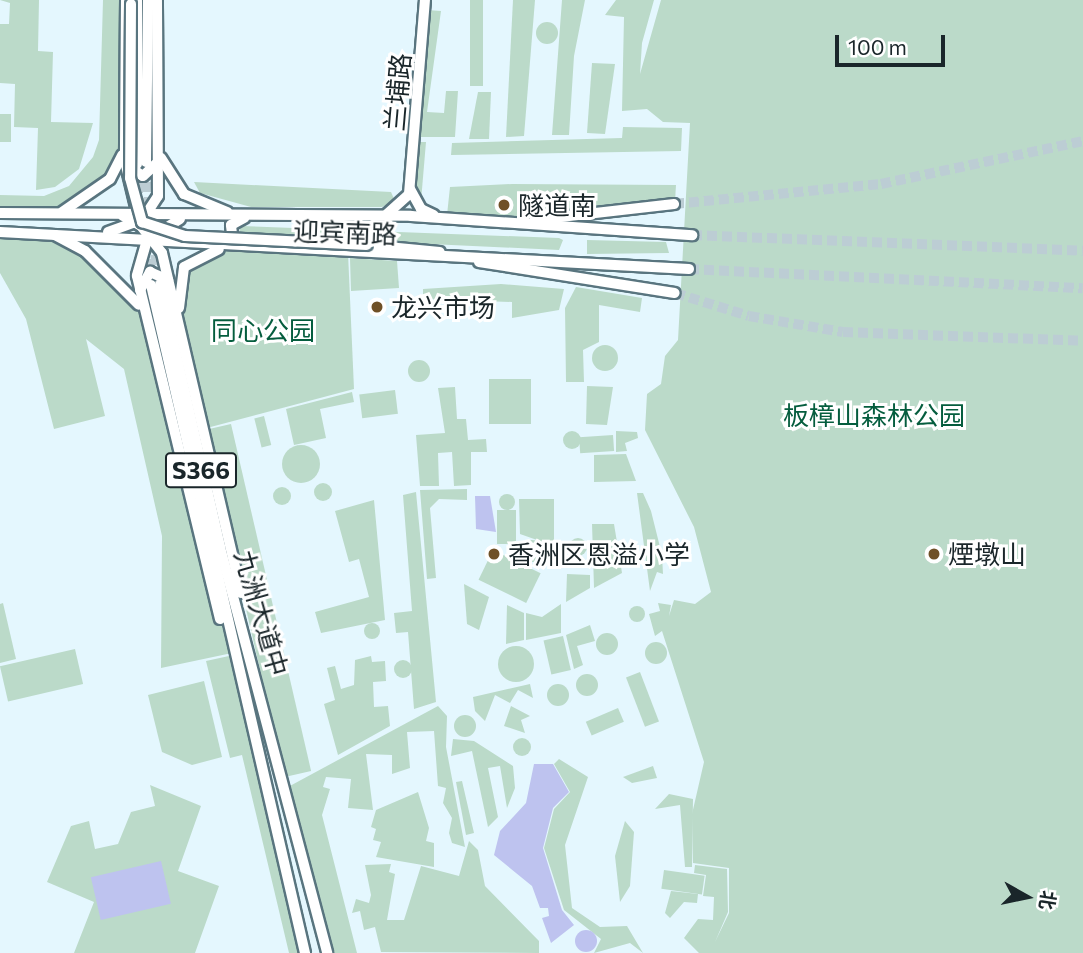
<!DOCTYPE html>
<meta charset="utf-8">
<style>
body{margin:0}
#map{position:relative;width:1083px;height:953px;overflow:hidden;background:#e4f7fe;font-family:Commissioner,"Noto Sans SC",sans-serif}
div>[style]{position:absolute}
[style*='--x']{left:calc(var(--x)*1px);top:calc(var(--y)*1px);width:calc(var(--w)*1px);rotate:calc(var(--a)*1deg)}
.green>*{inset:0;background:#bbdac9;transform-origin:0 0}
.round{border-radius:50%}
.water>*{inset:0;background:#bec3ef;transform-origin:0 0}
.major-tunnel>*{height:10px;margin-top:-5px;transform-origin:0;background:repeating-linear-gradient(90deg,#bccdd4 0 10px,transparent 0 15px)}
.roads{filter:drop-shadow(2px 0 #59757f) drop-shadow(-2px 0 #59757f) drop-shadow(0 2px #59757f) drop-shadow(0 -2px #59757f)}
.major>*{height:10px;margin:-5px;padding:0 5px;transform-origin:5px;border-radius:5px;background:#fff}
.bridges{filter:drop-shadow(2px 0 #59757f) drop-shadow(-2px 0 #59757f) drop-shadow(0 2px #59757f) drop-shadow(0 -2px #59757f)}
.major-bridge>*{height:10px;margin:-5px;padding:0 5px;transform-origin:5px;border-radius:5px;background:#fff}
.dots>*{width:19px;height:19px;translate:-50% -50%;box-sizing:border-box;border:4px solid #fff;border-radius:50%}
span{translate:-50% -50%;white-space:nowrap;text-align:center;line-height:1.15;-webkit-text-stroke:6px #fff;paint-order:stroke}
.shield-label span{padding:2px 5px;background:#fff;border:2px solid;border-radius:5px;-webkit-text-stroke-width:0}
.shield-label{font-size:24px;color:#1a262a;font-weight:700}
.street-label{font-size:26px;color:#1a262a}
.poi-label{font-size:26px;color:#1a262a}
.left{translate:0 -50%;text-align:left}
.park-label{font-size:26px;color:#055d3e}
.north{position:absolute;left:992px;top:862px;width:70px;height:70px;-webkit-text-stroke:5px #fff;paint-order:stroke;rotate:99deg;font-size:19px;font-weight:700;line-height:28px;text-align:center;color:#1a262a}
.north::after{content:'';display:block;margin:auto;width:24px;height:32px;background:#1a262a;clip-path:polygon(50% 0,100% 100%,50% 72%,0 100%)}
.scale{position:absolute;left:835px;top:35px;width:110px;height:32px;box-sizing:border-box;border:4px solid #1a262a;border-top:0;padding-left:9px;font-size:21px;line-height:24px;white-space:nowrap;color:#1a262a;-webkit-text-stroke:5px #fff;paint-order:stroke}
</style>
<div id="map">
<div class="green">
<i style="clip-path:polygon(39px 0,38px 51px,53px 52px,51px 122px,93px 123px,79px 169px,55px 187px,36px 190px,38px 128px,14px 127px,15px 84px,0 83px,0 24px,9px 24px,10px 3px,0 0)"></i>
<i style="clip-path:polygon(103px 0,122px 0,123px 133px,117px 161px,110px 174px,57px 211px,0 210px,0 195px,44px 196px,69px 186px,93px 157px,99px 140px)"></i>
<i style="left:470px;top:0;width:13px;height:86px"></i>
<i style="clip-path:polygon(513px 0,535px 0,524px 136px,506px 137px)"></i>
<i style="clip-path:polygon(562px 0,585px 0,574px 56px,569px 135px,552px 135px)"></i>
<i style="clip-path:polygon(616px 0,654px 0,642px 43px,640px 74px,661px 0,1083px 0,1083px 953px,699px 953px,684px 938px,698px 919px,713px 920px,714px 897px,703px 896px,706px 875px,694px 873px,695px 865px,727px 869px,728px 912px,715px 942px,729px 913px,729px 868px,693px 863px,692px 814px,704px 762px,662px 631px,655px 636px,649px 614px,660px 611px,658px 603px,671px 605px,669px 616px,674px 600px,695px 604px,711px 592px,694px 527px,645px 430px,647px 394px,661px 384px,665px 356px,678px 340px,690px 123px,663px 122px,647px 109px,622px 111px,624px 17px,605px 15px)"></i>
<i style="clip-path:polygon(427px 10px,441px 11px,427px 112px,444px 113px,446px 91px,458px 91px,455px 137px,416px 137px)"></i>
<i class="round" style="left:536px;top:22px;width:22px;height:22px"></i>
<i style="clip-path:polygon(592px 63px,615px 64px,605px 134px,587px 133px)"></i>
<i style="clip-path:polygon(478px 92px,491px 92px,489px 139px,469px 139px)"></i>
<i style="left:0;top:114px;width:11px;height:28px"></i>
<i style="clip-path:polygon(623px 127px,682px 128px,681px 151px,451px 155px,452px 143px,622px 138px)"></i>
<i style="clip-path:polygon(416px 142px,426px 142px,421px 201px,412px 187px)"></i>
<i style="clip-path:polygon(194px 182px,391px 192px,395px 201px,382px 207px,251px 207px,200px 193px)"></i>
<i style="clip-path:polygon(512px 184px,676px 185px,675px 202px,506px 219px,447px 215px,450px 187px)"></i>
<i style="clip-path:polygon(241px 226px,559px 238px,563px 240px,559px 250px,238px 235px)"></i>
<i style="clip-path:polygon(0 232px,47px 233px,72px 244px,140px 309px,207px 587px,232px 653px,161px 668px,162px 536px,124px 369px,86px 339px,105px 416px,54px 429px,26px 319px,0 273px)"></i>
<i style="clip-path:polygon(587px 240px,666px 242px,669px 253px,587px 254px)"></i>
<i style="clip-path:polygon(232px 248px,348px 253px,354px 389px,203px 429px,178px 299px,180px 273px,215px 250px)"></i>
<i style="clip-path:polygon(350px 258px,397px 261px,399px 288px,351px 291px)"></i>
<i style="clip-path:polygon(501px 284px,564px 289px,559px 310px,512px 318px,512px 302px,423px 299px,423px 289px)"></i>
<i style="clip-path:polygon(576px 287px,642px 298px,640px 312px,599px 305px,599px 342px,583px 350px,584px 382px,566px 382px,565px 308px)"></i>
<i class="round" style="left:592px;top:345px;width:26px;height:26px"></i>
<i class="round" style="left:408px;top:360px;width:22px;height:22px"></i>
<i style="left:489px;top:379px;width:42px;height:45px"></i>
<i style="clip-path:polygon(587px 386px,613px 387px,607px 425px,586px 424px)"></i>
<i style="clip-path:polygon(455px 387px,457px 419px,466px 419px,468px 440px,486px 439px,487px 452px,471px 452px,471px 485px,454px 486px,452px 452px,438px 453px,439px 486px,420px 486px,416px 435px,445px 433px,438px 388px)"></i>
<i style="left:395px;top:390px;width:24px;height:36px;rotate:83deg"></i>
<i style="clip-path:polygon(352px 392px,354px 402px,320px 409px,326px 438px,294px 445px,286px 409px)"></i>
<i style="left:264px;top:416px;width:30px;height:10px;rotate:76deg"></i>
<i style="left:231px;top:424px;width:356px;height:27px;rotate:77deg"></i>
<i class="round" style="left:563px;top:431px;width:18px;height:18px"></i>
<i style="clip-path:polygon(616px 431px,637px 432px,638px 438px,625px 443px,627px 451px,616px 452px)"></i>
<i style="left:613px;top:435px;width:16px;height:34px;rotate:86deg"></i>
<i class="round" style="left:282px;top:445px;width:38px;height:38px"></i>
<i style="clip-path:polygon(626px 454px,636px 481px,594px 482px,594px 455px)"></i>
<i class="round" style="left:314px;top:483px;width:18px;height:18px"></i>
<i class="round" style="left:273px;top:487px;width:18px;height:18px"></i>
<i style="clip-path:polygon(467px 489px,467px 500px,439px 499px,430px 508px,436px 578px,427px 579px,420px 490px)"></i>
<i style="clip-path:polygon(416px 492px,436px 702px,414px 709px,408px 632px,396px 633px,394px 613px,412px 611px,403px 495px)"></i>
<i style="clip-path:polygon(637px 493px,643px 493px,651px 511px,662px 555px,663px 574px,657px 572px,650px 591px)"></i>
<i class="round" style="left:499px;top:494px;width:16px;height:16px"></i>
<i style="clip-path:polygon(519px 499px,554px 499px,554px 546px,520px 534px)"></i>
<i style="clip-path:polygon(374px 500px,385px 620px,321px 633px,315px 612px,369px 597px,359px 559px,349px 562px,335px 511px)"></i>
<i style="left:497px;top:510px;width:19px;height:34px"></i>
<i style="clip-path:polygon(592px 524px,614px 524px,622px 573px,594px 588px)"></i>
<i class="round" style="left:569px;top:538px;width:18px;height:18px"></i>
<i class="round" style="left:521px;top:540px;width:22px;height:22px"></i>
<i style="left:493px;top:550px;width:53px;height:33px;rotate:26deg"></i>
<i style="clip-path:polygon(567px 574px,590px 575px,590px 588px,566px 602px)"></i>
<i style="clip-path:polygon(464px 584px,489px 597px,479px 630px,467px 624px)"></i>
<i style="clip-path:polygon(3px 603px,16px 659px,0 663px,0 604px)"></i>
<i style="clip-path:polygon(561px 604px,561px 633px,526px 640px,526px 613px,542px 617px)"></i>
<i style="clip-path:polygon(507px 605px,524px 613px,524px 640px,506px 644px)"></i>
<i class="round" style="left:629px;top:606px;width:16px;height:16px"></i>
<i class="round" style="left:364px;top:623px;width:16px;height:16px"></i>
<i style="clip-path:polygon(590px 625px,595px 641px,577px 646px,583px 665px,574px 669px,566px 635px)"></i>
<i class="round" style="left:596px;top:633px;width:22px;height:22px"></i>
<i style="left:563px;top:636px;width:35px;height:20px;rotate:77deg"></i>
<i class="round" style="left:645px;top:642px;width:22px;height:22px"></i>
<i class="round" style="left:498px;top:646px;width:36px;height:36px"></i>
<i style="left:75px;top:649px;width:36px;height:77px;rotate:77deg"></i>
<i style="clip-path:polygon(229px 656px,303px 953px,289px 953px,242px 755px,230px 758px,206px 661px)"></i>
<i style="clip-path:polygon(371px 656px,372px 662px,385px 661px,386px 681px,373px 682px,374px 707px,388px 706px,390px 726px,338px 755px,324px 704px,335px 700px,327px 668px,335px 666px,341px 689px,354px 685px,355px 660px)"></i>
<i class="round" style="left:394px;top:660px;width:18px;height:18px"></i>
<i style="left:640px;top:672px;width:53px;height:15px;rotate:69deg"></i>
<i class="round" style="left:576px;top:674px;width:22px;height:22px"></i>
<i style="clip-path:polygon(204px 681px,222px 757px,192px 765px,162px 752px,148px 695px)"></i>
<i class="round" style="left:547px;top:684px;width:22px;height:22px"></i>
<i style="clip-path:polygon(530px 684px,533px 698px,518px 690px,510px 703px,495px 695px,485px 721px,475px 711px,473px 697px)"></i>
<i style="clip-path:polygon(438px 706px,447px 716px,446px 747px,465px 847px,452px 843px,449px 833px,452px 818px,443px 803px,446px 788px,438px 786px,434px 731px,407px 732px,410px 768px,392px 774px,392px 755px,366px 754px,373px 810px,348px 808px,351px 779px,326px 777px,323px 787px,330px 789px,322px 815px,357px 953px,328px 953px,288px 787px)"></i>
<i style="clip-path:polygon(511px 706px,530px 716px,521px 720px,525px 733px,504px 726px)"></i>
<i style="left:618px;top:708px;width:15px;height:35px;rotate:67deg"></i>
<i class="round" style="left:454px;top:715px;width:22px;height:22px"></i>
<i class="round" style="left:513px;top:738px;width:18px;height:18px"></i>
<i style="clip-path:polygon(453px 739px,474px 741px,513px 766px,515px 788px,507px 808px,500px 766px,488px 768px,498px 817px,488px 827px,472px 751px,451px 756px)"></i>
<i style="clip-path:polygon(559px 759px,588px 777px,565px 845px,572px 908px,600px 927px,627px 926px,643px 953px,630px 943px,594px 953px,601px 939px,564px 910px,544px 848px,554px 809px,570px 792px,554px 764px)"></i>
<i style="clip-path:polygon(653px 766px,657px 778px,632px 783px,623px 777px)"></i>
<i style="clip-path:polygon(462px 781px,474px 833px,466px 835px,456px 782px)"></i>
<i style="clip-path:polygon(150px 785px,201px 806px,178px 871px,219px 886px,195px 953px,74px 953px,94px 902px,47px 882px,71px 826px,89px 821px,95px 849px,118px 844px,131px 812px,155px 806px)"></i>
<i style="clip-path:polygon(418px 792px,429px 828px,426px 841px,434px 843px,434px 867px,376px 857px,381px 842px,373px 840px,376px 829px,371px 827px,376px 810px)"></i>
<i style="clip-path:polygon(669px 794px,693px 799px,692px 867px,685px 867px,680px 805px,655px 809px)"></i>
<i style="clip-path:polygon(625px 821px,634px 832px,630px 886px,620px 902px,615px 856px)"></i>
<i style="clip-path:polygon(469px 841px,478px 850px,485px 886px,539px 941px,539px 953px,381px 952px,375px 927px,364px 930px,360px 911px,352px 913px,356px 899px,369px 903px,371px 895px,365px 865px,391px 864px,389px 872px,395px 874px,387px 920px,404px 920px,421px 866px,459px 876px)"></i>
<i style="left:664px;top:870px;width:41px;height:19px;rotate:8deg"></i>
<i style="clip-path:polygon(671px 891px,698px 894px,697px 903px,684px 902px,670px 918px,665px 913px)"></i>
</div>
<div class="water">
<i style="clip-path:polygon(475px 496px,490px 496px,496px 532px,476px 529px)"></i>
<i style="clip-path:polygon(534px 764px,553px 764px,569px 792px,553px 808px,543px 848px,562px 910px,574px 925px,551px 943px,542px 918px,549px 916px,548px 908px,540px 908px,532px 886px,494px 855px,500px 831px,526px 803px)"></i>
<i style="left:161px;top:861px;width:44px;height:72px;rotate:77deg"></i>
<i class="round" style="left:575px;top:930px;width:22px;height:22px"></i>
</div>
<div class="major-tunnel">
<i style="--x:146;--y:167;--w:44;--a:84.8"></i>
<i style="--x:137;--y:168;--w:40;--a:84.3"></i>
<i style="--x:674;--y:204;--w:208;--a:-5.5"></i>
<i style="--x:881;--y:184;--w:207;--a:-12"></i>
<i style="--x:692;--y:235;--w:391;--a:2.3"></i>
<i style="--x:153;--y:240;--w:40;--a:81.5"></i>
<i style="--x:146;--y:244;--w:34;--a:83"></i>
<i style="--x:689;--y:269;--w:394;--a:2.8"></i>
<i style="--x:675;--y:293;--w:77;--a:17.3"></i>
<i style="--x:749;--y:316;--w:95;--a:9.7"></i>
<i style="--x:843;--y:332;--w:240;--a:2.1"></i>
</div>
<div class="roads">
<div class="major">
<i style="--x:126;--y:0;--w:161;--a:90.4"></i>
<i style="--x:125;--y:161;--w:51;--a:76.5"></i>
<i style="--x:161;--y:158;--w:43;--a:57.4"></i>
<i style="--x:184;--y:194;--w:47;--a:22.7"></i>
<i style="--x:146;--y:162;--w:162;--a:-89.3"></i>
<i style="--x:137;--y:164;--w:164;--a:-90"></i>
<i style="--x:127;--y:165;--w:19;--a:35"></i>
<i style="--x:143;--y:176;--w:18;--a:-43"></i>
<i style="--x:410;--y:189;--w:23;--a:61"></i>
<i style="--x:421;--y:209;--w:14;--a:25"></i>
<i style="--x:62;--y:212;--w:58;--a:-34.5"></i>
<i style="--x:110;--y:179;--w:27;--a:-63"></i>
<i style="--x:0;--y:213;--w:411;--a:0.4"></i>
<i style="--x:411;--y:216;--w:282;--a:3.9"></i>
<i style="--x:387;--y:214;--w:30;--a:-42"></i>
<i style="--x:409;--y:194;--w:195;--a:-85.3"></i>
<i style="--x:123;--y:216;--w:21;--a:29"></i>
<i style="--x:141;--y:226;--w:34;--a:52"></i>
<i style="--x:162;--y:253;--w:349;--a:76.9"></i>
<i style="--x:180;--y:219;--w:39;--a:148"></i>
<i style="--x:147;--y:240;--w:37;--a:106"></i>
<i style="--x:137;--y:276;--w:353;--a:76.4"></i>
<i style="--x:534;--y:220;--w:141;--a:-6.5"></i>
<i style="--x:0;--y:232;--w:690;--a:3.07"></i>
<i style="--x:108;--y:232;--w:37;--a:-20"></i>
<i style="--x:143;--y:219;--w:27;--a:-57"></i>
<i style="--x:158;--y:196;--w:196;--a:-90.3"></i>
<i style="--x:55;--y:235;--w:34;--a:28"></i>
<i style="--x:85;--y:251;--w:76;--a:45"></i>
<i style="--x:233;--y:242;--w:17;--a:-97"></i>
<i style="--x:231;--y:225;--w:15;--a:-28"></i>
<i style="--x:367;--y:245;--w:73;--a:5.5"></i>
<i style="--x:479;--y:262;--w:198;--a:9"></i>
<i style="--x:160;--y:284;--w:270;--a:77.1"></i>
<i style="--x:220;--y:547;--w:420;--a:75.2"></i>
<i style="--x:151;--y:285;--w:686;--a:77.02"></i>
<i style="--x:140;--y:290;--w:21;--a:-61"></i>
<i style="--x:150;--y:272;--w:20;--a:24"></i>
<i style="--x:179;--y:308;--w:41;--a:-83"></i>
<i style="--x:184;--y:267;--w:39;--a:-27"></i>
</div>
</div>
<div class="bridges">
<div class="major-bridge">
<i style="--x:131;--y:4;--w:174;--a:90.3"></i>
<i style="--x:130;--y:178;--w:46;--a:74.7"></i>
<i style="--x:142;--y:222;--w:45;--a:18"></i>
<i style="--x:185;--y:236;--w:182;--a:2.8"></i>
</div>
</div>
<div class="dots">
<i style="left:504px;top:205px;background:#6f5026"></i>
<i style="left:377px;top:307px;background:#6f5026"></i>
<i style="left:494px;top:554px;background:#6f5026"></i>
<i style="left:934px;top:554px;background:#6f5026"></i>
</div>
<div class="shield-label">
<span style="left:201px;top:470px">S366</span>
</div>
<div class="street-label">
<span style="left:397px;top:92px;rotate:-85deg">兰埔路</span>
<span style="left:345px;top:232px;rotate:2deg">迎宾南路</span>
<span style="left:262px;top:613px;rotate:74deg">九洲大道中</span>
</div>
<div class="poi-label">
<span class="left" style="left:518px;top:205px">隧道南</span>
<span class="left" style="left:391px;top:307px">龙兴市场</span>
<span class="left" style="left:508px;top:554px">香洲区恩溢小学</span>
<span class="left" style="left:948px;top:554px">煙墩山</span>
</div>
<div class="park-label">
<span style="left:263px;top:330px">同心公园</span>
<span style="left:874px;top:415px">板樟山森林公园</span>
</div>
<div class="north">北</div>
<div class="scale">100 m</div>
</div>
